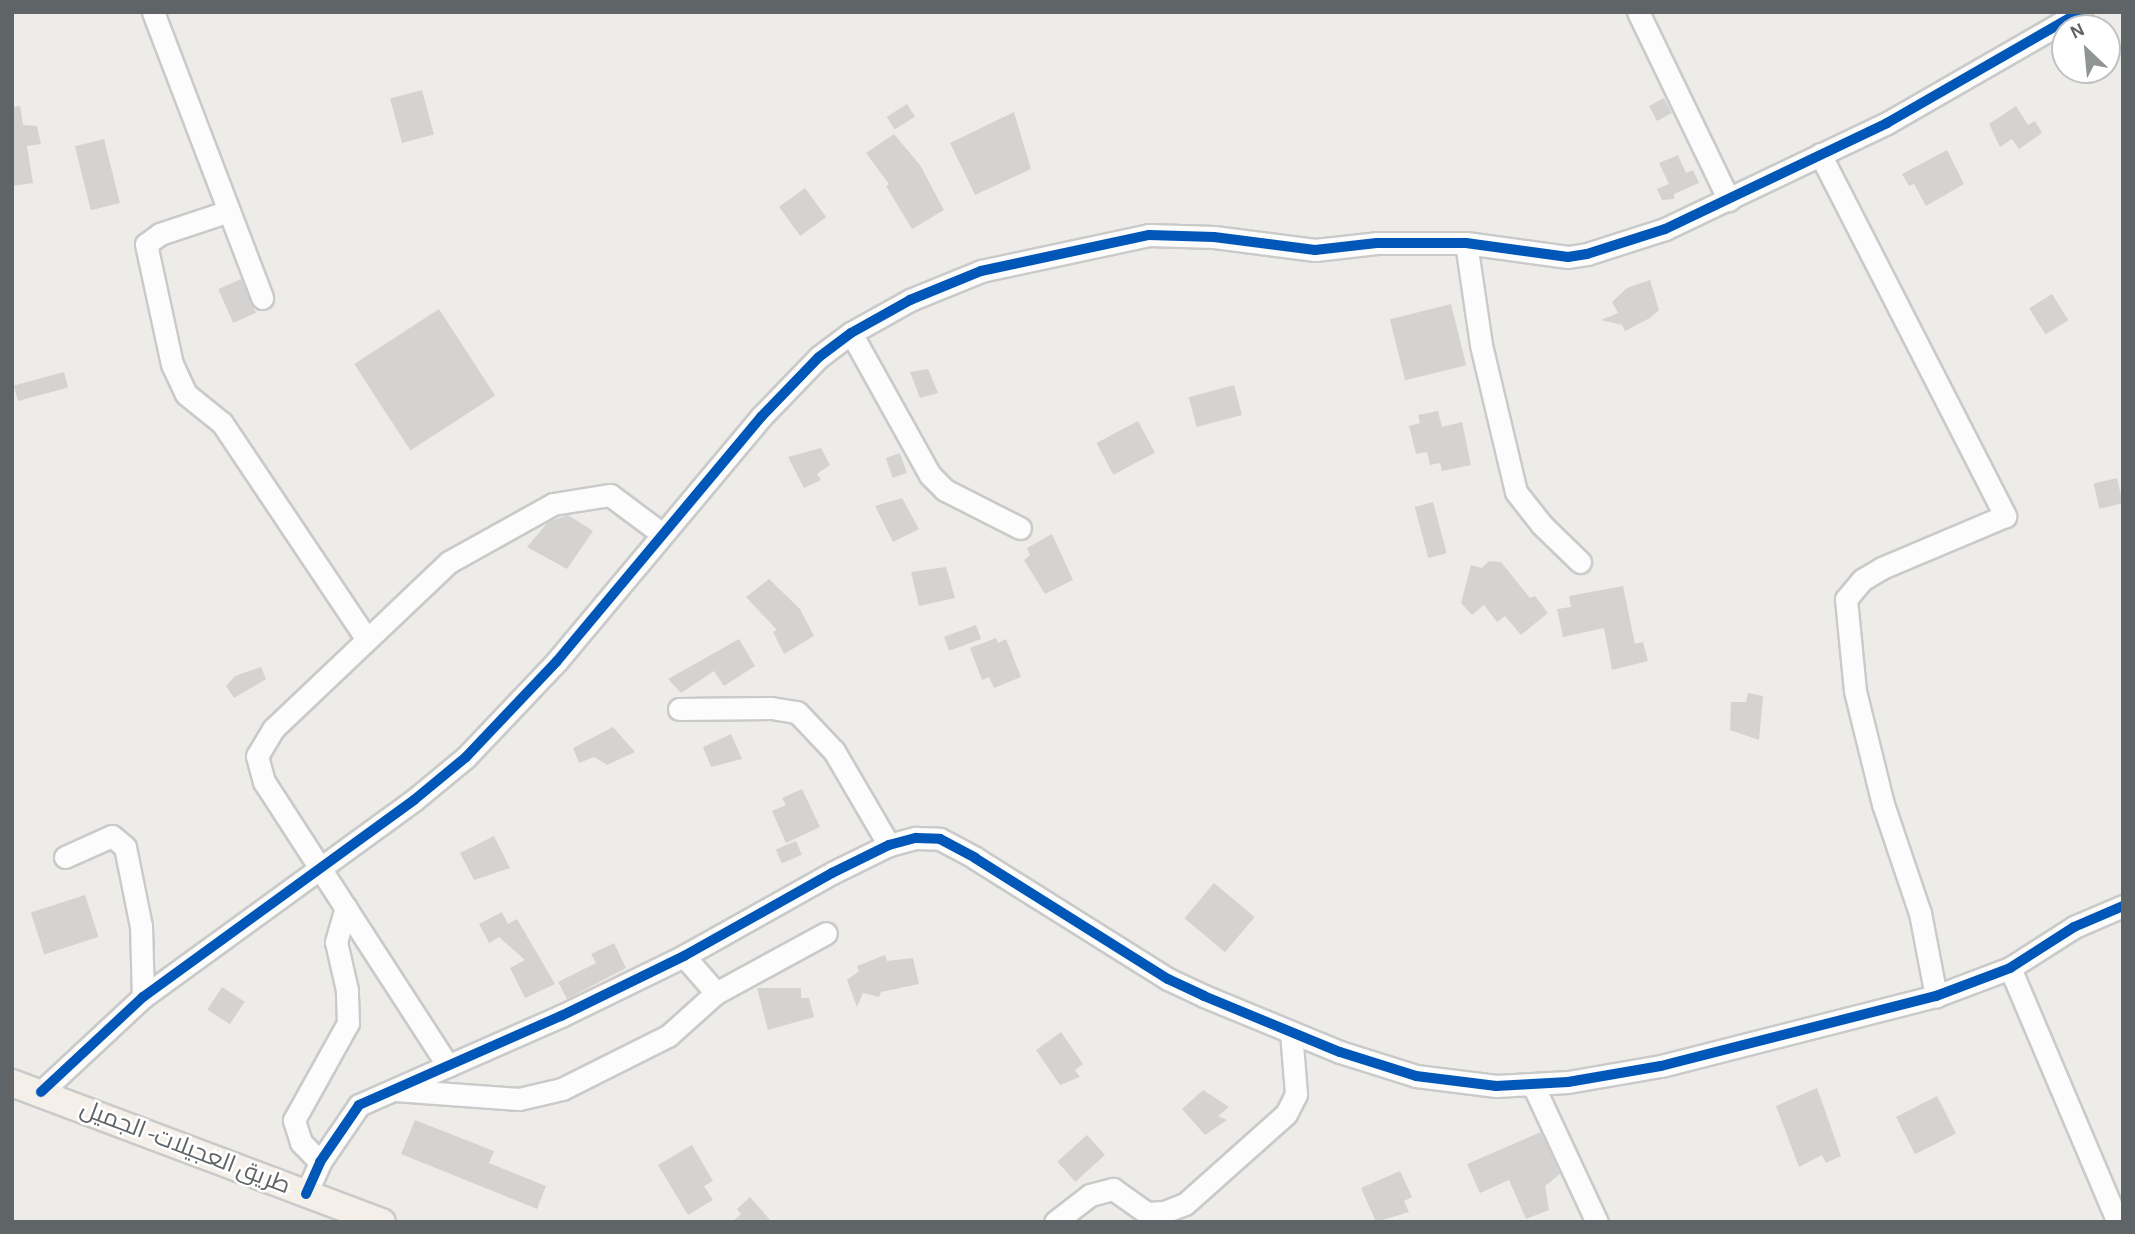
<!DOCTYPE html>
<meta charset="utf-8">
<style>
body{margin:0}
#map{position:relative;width:2135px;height:1234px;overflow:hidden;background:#eeece9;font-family:"Alegreya Sans",Cairo,sans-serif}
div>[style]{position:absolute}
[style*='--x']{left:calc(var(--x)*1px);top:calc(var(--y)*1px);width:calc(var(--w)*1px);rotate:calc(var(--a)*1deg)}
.building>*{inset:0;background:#d5d3d2;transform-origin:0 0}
.roads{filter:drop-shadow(2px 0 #cacaca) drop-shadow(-2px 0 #cacaca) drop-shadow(0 2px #cacaca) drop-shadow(0 -2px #cacaca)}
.minor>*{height:21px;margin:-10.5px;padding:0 10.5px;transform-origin:10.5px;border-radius:10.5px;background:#fcfcfc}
.major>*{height:26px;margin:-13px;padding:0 13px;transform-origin:13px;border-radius:13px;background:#f4f0e9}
.cycleway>*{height:10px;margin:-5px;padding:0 5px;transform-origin:5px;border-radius:5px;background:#0057b8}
span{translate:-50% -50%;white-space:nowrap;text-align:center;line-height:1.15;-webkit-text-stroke:5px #fff;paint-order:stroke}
.street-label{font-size:24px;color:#5f6467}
.frame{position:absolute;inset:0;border:14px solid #5f6467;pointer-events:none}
.north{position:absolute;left:2051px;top:14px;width:70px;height:70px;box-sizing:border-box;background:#fff;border:2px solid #bfc1c2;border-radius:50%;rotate:334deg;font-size:19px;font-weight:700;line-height:28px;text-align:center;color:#5f6467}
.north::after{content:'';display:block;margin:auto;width:24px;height:32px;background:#919494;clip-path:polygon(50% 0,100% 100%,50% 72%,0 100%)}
</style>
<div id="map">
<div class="building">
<i style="left:422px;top:90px;width:46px;height:33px;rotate:75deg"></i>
<i style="left:1664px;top:98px;width:17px;height:17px;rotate:62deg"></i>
<i style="left:907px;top:104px;width:15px;height:24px;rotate:58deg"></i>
<i style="clip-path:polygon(20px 106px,23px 125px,37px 126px,41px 144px,27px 146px,33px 183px,12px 186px,12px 107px)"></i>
<i style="clip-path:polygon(2016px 106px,2028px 125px,2035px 121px,2042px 133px,2019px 149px,2012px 139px,2000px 147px,1989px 124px)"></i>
<i style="clip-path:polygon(1014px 112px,1031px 169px,975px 195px,950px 143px)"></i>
<i style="clip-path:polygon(894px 134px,920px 165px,944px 210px,912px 229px,886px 186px,889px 184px,866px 153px)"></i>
<i style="left:104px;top:139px;width:66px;height:30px;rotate:76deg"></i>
<i style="clip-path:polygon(1947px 150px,1964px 184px,1926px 206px,1914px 184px,1909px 186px,1902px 174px)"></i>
<i style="clip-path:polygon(1678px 155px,1686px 173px,1693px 170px,1699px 183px,1674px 194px,1674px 199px,1662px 200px,1657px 189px,1669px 184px,1659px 163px)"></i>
<i style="left:805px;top:188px;width:36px;height:32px;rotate:54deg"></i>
<i style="left:241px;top:279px;width:37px;height:25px;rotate:66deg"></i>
<i style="clip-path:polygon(1650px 280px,1659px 310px,1650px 318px,1625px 331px,1622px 325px,1601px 320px,1618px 313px,1612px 302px,1627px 288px)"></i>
<i style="left:2052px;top:294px;width:31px;height:27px;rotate:58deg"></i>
<i style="left:1451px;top:304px;width:63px;height:63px;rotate:76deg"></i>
<i style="left:439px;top:309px;width:103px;height:101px;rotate:57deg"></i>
<i style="clip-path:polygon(928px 369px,938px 393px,920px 398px,910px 372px)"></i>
<i style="left:64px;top:372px;width:16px;height:52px;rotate:75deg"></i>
<i style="left:1234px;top:385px;width:31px;height:47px;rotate:75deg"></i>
<i style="clip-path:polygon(1438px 411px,1442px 427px,1462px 422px,1471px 465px,1442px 471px,1440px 463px,1430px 465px,1427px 452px,1416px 454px,1409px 426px,1420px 423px,1418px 415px)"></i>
<i style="left:1138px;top:421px;width:36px;height:47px;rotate:62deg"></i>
<i style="clip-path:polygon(821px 448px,830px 465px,817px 474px,821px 480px,804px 488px,788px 457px)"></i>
<i style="left:900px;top:453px;width:21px;height:15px;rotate:71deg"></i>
<i style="left:2117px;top:478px;width:26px;height:24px;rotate:77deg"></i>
<i style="clip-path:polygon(902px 498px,919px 529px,893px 542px,875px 506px)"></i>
<i style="left:1433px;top:502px;width:53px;height:19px;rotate:75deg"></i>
<i style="clip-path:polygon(568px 515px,593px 531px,567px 569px,527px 547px,548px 522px)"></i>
<i style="clip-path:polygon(1052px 534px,1073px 580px,1045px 594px,1024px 560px,1030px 555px,1027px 548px)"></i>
<i style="clip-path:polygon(1489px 561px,1501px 562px,1530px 598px,1535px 596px,1548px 613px,1521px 635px,1505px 616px,1497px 622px,1484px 605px,1472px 615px,1461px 603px,1471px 565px,1482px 568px)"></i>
<i style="clip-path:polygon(946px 567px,955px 598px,919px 606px,911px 572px)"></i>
<i style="clip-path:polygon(769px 579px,800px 609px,814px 636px,784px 654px,773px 632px,777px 630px,746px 597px)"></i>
<i style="clip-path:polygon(1623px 586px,1635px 644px,1643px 642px,1648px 661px,1612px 670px,1604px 628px,1563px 637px,1557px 609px,1571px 607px,1569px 596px)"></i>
<i style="left:976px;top:625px;width:15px;height:34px;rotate:70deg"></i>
<i style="clip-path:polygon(996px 638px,998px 643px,1006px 639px,1021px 677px,994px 688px,989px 677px,982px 680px,970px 648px)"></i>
<i style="clip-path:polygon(739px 639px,755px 666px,724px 686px,714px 671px,681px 693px,668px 679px)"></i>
<i style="clip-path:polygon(261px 667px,266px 679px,234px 698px,226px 686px,235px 676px)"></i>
<i style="clip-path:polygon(1748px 693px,1763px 696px,1759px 740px,1730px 730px,1731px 702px,1746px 702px)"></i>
<i style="clip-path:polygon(613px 727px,635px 752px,607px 765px,594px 757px,579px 763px,573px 748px)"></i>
<i style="clip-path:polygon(731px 734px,742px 759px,711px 767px,703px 747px)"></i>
<i style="clip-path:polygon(802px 789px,820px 827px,786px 843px,772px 811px,786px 805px,782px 798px)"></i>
<i style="clip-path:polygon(494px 836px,510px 868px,474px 880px,460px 853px)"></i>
<i style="left:796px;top:841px;width:15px;height:22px;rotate:67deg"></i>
<i style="left:1214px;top:883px;width:53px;height:46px;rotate:40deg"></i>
<i style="left:85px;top:895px;width:44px;height:57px;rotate:72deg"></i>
<i style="clip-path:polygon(502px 912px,508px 924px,517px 919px,555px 984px,525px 998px,510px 968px,525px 960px,499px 937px,489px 943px,479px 924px)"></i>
<i style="clip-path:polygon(614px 943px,626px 968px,567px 999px,558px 982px,596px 963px,591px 954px)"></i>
<i style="clip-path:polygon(885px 955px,887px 961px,913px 958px,919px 984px,881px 992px,879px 997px,863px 993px,857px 1007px,847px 980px,859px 971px,857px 966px)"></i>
<i style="left:222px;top:987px;width:27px;height:27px;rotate:33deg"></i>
<i style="clip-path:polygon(757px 988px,801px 988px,801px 998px,809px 998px,814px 1017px,768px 1030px)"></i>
<i style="clip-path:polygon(1061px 1032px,1083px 1064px,1075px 1070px,1080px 1077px,1060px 1085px,1036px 1050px)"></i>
<i style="clip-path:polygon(1817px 1088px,1841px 1156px,1826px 1163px,1822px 1155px,1799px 1167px,1776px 1106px)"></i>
<i style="clip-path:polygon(1203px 1090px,1229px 1107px,1218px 1116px,1227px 1120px,1205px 1135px,1182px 1109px)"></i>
<i style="left:1937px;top:1096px;width:42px;height:46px;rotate:63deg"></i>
<i style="clip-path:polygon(415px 1120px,494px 1151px,489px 1163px,546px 1186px,537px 1209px,401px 1154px)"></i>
<i style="clip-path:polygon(1541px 1132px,1560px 1174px,1545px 1186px,1549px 1210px,1526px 1219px,1509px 1180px,1480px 1193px,1467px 1164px)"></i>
<i style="left:1087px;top:1135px;width:27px;height:40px;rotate:48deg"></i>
<i style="clip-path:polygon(692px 1145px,713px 1181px,704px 1186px,713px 1200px,688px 1215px,658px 1165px)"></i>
<i style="clip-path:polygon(1400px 1171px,1412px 1197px,1404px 1201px,1409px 1212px,1376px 1222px,1361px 1188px)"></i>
<i style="clip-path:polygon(750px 1197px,772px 1222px,732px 1222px,741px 1214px,737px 1209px)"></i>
</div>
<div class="roads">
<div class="minor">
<i style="--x:153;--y:12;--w:306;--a:69.1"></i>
<i style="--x:1638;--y:12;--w:209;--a:64.2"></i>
<i style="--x:1820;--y:154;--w:407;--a:62.9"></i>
<i style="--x:2005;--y:516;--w:134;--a:157.1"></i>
<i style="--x:1882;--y:568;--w:23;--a:149"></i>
<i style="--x:1862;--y:580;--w:25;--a:130"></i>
<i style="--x:1846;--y:599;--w:92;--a:84.4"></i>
<i style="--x:1855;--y:691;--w:116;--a:76.1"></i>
<i style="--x:1883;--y:804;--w:115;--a:71.3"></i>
<i style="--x:1920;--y:913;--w:85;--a:79.1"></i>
<i style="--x:229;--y:211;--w:73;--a:161.6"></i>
<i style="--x:160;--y:234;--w:17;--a:144"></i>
<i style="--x:146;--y:244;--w:123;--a:77.8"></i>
<i style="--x:172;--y:364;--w:33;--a:65"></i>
<i style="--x:186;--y:394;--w:46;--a:38.9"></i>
<i style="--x:222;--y:423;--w:259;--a:56.2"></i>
<i style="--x:1466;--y:243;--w:103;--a:81.6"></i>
<i style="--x:1481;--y:345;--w:151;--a:76.6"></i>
<i style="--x:1516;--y:492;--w:42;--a:51.8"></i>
<i style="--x:1542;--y:525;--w:53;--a:44.2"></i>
<i style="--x:851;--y:333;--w:162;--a:60.9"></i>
<i style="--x:930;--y:475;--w:21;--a:45"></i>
<i style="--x:945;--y:490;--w:84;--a:26.9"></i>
<i style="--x:679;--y:709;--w:92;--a:-0.6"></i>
<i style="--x:771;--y:708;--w:26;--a:9"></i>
<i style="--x:797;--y:712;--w:54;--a:46.5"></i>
<i style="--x:834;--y:751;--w:109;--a:59.7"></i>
<i style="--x:65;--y:857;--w:51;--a:-24.1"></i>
<i style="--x:112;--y:836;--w:17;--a:40"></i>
<i style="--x:125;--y:847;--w:81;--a:78.6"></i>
<i style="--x:141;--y:926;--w:71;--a:88.4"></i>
<i style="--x:684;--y:956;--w:49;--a:49.1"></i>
<i style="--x:2010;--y:968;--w:276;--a:67"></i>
<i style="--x:448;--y:1066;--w:338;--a:-122.9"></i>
<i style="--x:264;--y:782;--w:27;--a:-105"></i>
<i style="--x:257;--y:756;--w:31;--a:-59"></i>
<i style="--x:273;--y:729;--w:243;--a:-43.5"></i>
<i style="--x:449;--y:562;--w:119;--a:-29.1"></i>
<i style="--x:553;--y:504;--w:58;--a:-9"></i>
<i style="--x:610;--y:495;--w:64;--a:36.7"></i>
<i style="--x:1533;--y:1085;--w:151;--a:65"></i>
<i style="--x:395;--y:1090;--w:124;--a:4.2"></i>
<i style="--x:519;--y:1099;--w:44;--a:-13.1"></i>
<i style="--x:562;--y:1089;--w:119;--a:-26.6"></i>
<i style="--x:668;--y:1036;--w:64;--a:-41.9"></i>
<i style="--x:716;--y:993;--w:125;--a:-28.6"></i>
<i style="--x:41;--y:1092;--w:139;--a:-43"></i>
<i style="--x:143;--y:997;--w:335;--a:-36"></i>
<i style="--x:414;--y:800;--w:67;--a:-39.6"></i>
<i style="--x:466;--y:757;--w:132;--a:-46.5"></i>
<i style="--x:557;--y:661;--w:318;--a:-50.1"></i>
<i style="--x:761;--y:417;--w:83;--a:-46"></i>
<i style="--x:819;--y:357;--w:40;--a:-37"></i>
<i style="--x:851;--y:333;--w:68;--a:-29.2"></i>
<i style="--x:910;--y:300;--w:77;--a:-22.2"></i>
<i style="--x:981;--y:271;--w:172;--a:-12.1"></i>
<i style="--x:1149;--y:235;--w:65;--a:1.8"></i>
<i style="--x:1214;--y:237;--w:102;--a:7.3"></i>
<i style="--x:1315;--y:250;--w:62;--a:-6.4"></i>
<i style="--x:1377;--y:243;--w:89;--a:0"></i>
<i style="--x:1466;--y:243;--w:103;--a:7.8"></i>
<i style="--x:1568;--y:257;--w:19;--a:-9"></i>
<i style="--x:1587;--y:254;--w:82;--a:-17.8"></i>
<i style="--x:1665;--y:229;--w:246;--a:-25.5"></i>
<i style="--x:1887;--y:123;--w:223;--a:-29.9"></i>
<i style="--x:320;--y:1162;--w:28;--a:-134"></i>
<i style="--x:301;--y:1142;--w:23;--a:-108"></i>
<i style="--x:294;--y:1120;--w:111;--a:-60.9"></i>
<i style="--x:348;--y:1023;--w:33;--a:-92"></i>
<i style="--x:347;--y:990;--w:49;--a:-102.9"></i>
<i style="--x:336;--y:942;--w:36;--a:-74"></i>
<i style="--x:306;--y:1194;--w:35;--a:-66"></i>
<i style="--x:320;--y:1162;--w:69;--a:-55.6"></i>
<i style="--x:359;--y:1105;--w:221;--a:-23.8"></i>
<i style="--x:561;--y:1016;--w:137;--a:-26"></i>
<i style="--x:684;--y:956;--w:170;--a:-29.3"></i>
<i style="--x:832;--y:873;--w:64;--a:-26.2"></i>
<i style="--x:889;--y:845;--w:28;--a:-15"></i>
<i style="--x:916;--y:838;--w:24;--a:2"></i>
<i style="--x:940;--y:839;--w:40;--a:28"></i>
<i style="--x:975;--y:858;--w:228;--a:32.1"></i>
<i style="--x:1168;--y:979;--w:40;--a:25"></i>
<i style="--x:1204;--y:996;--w:147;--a:22.4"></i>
<i style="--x:1340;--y:1052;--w:80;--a:17.5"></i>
<i style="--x:1416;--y:1076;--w:81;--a:7.1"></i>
<i style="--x:1496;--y:1086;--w:72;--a:-3.2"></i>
<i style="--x:1568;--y:1082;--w:94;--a:-9.8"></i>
<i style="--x:1661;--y:1066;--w:284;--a:-14.3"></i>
<i style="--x:1936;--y:996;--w:79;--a:-20.7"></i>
<i style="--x:2010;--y:968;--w:76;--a:-32.6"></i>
<i style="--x:2074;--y:927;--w:53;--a:-23.2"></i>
<i style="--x:1055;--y:1222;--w:44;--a:-37.6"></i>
<i style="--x:1090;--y:1195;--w:24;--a:-15"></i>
<i style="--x:1113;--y:1189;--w:42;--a:35.2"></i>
<i style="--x:1147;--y:1213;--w:17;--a:-3"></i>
<i style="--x:1164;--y:1212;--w:22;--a:-21"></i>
<i style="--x:1185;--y:1204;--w:135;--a:-41.7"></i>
<i style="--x:1286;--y:1114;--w:22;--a:-63"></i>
<i style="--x:1296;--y:1094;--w:62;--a:-94.6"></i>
</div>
<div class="major">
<i style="--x:12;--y:1083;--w:395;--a:20.6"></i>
</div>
</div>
<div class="cycleway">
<i style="--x:41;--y:1092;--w:139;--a:-43"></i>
<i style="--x:143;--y:997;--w:335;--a:-36"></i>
<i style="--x:414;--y:800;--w:67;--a:-39.6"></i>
<i style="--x:466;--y:757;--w:132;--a:-46.5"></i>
<i style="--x:557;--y:661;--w:318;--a:-50.1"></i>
<i style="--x:761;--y:417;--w:83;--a:-46"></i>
<i style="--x:819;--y:357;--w:40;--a:-37"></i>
<i style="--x:851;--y:333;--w:68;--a:-29.2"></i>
<i style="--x:910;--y:300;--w:77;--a:-22.2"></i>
<i style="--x:981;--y:271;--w:172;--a:-12.1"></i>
<i style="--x:1149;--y:235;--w:65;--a:1.8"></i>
<i style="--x:1214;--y:237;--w:102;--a:7.3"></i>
<i style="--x:1315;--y:250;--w:62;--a:-6.4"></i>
<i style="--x:1377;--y:243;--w:89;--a:0"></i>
<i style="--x:1466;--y:243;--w:103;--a:7.8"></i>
<i style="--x:1568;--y:257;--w:19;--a:-9"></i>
<i style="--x:1587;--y:254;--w:82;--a:-17.8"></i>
<i style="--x:1665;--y:229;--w:246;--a:-25.5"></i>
<i style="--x:1887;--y:123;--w:223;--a:-29.9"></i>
<i style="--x:306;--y:1194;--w:35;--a:-66"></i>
<i style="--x:320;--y:1162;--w:69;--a:-55.6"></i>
<i style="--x:359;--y:1105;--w:221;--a:-23.8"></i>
<i style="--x:561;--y:1016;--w:137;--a:-26"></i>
<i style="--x:684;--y:956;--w:170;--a:-29.3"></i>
<i style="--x:832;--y:873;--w:64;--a:-26.2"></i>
<i style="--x:889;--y:845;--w:28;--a:-15"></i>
<i style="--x:916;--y:838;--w:24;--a:2"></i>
<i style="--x:940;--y:839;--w:40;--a:28"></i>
<i style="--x:975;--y:858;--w:228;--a:32.1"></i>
<i style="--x:1168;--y:979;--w:40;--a:25"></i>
<i style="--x:1204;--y:996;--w:147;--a:22.4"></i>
<i style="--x:1340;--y:1052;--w:80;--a:17.5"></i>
<i style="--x:1416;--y:1076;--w:81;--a:7.1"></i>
<i style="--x:1496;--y:1086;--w:72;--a:-3.2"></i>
<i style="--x:1568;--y:1082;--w:94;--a:-9.8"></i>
<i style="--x:1661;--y:1066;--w:284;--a:-14.3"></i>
<i style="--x:1936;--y:996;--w:79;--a:-20.7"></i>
<i style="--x:2010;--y:968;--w:76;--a:-32.6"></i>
<i style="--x:2074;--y:927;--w:53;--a:-23.2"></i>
</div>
<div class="street-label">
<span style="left:185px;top:1148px;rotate:21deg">طريق العجيلات- الجميل</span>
</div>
<div class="frame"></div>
<div class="north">N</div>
</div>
